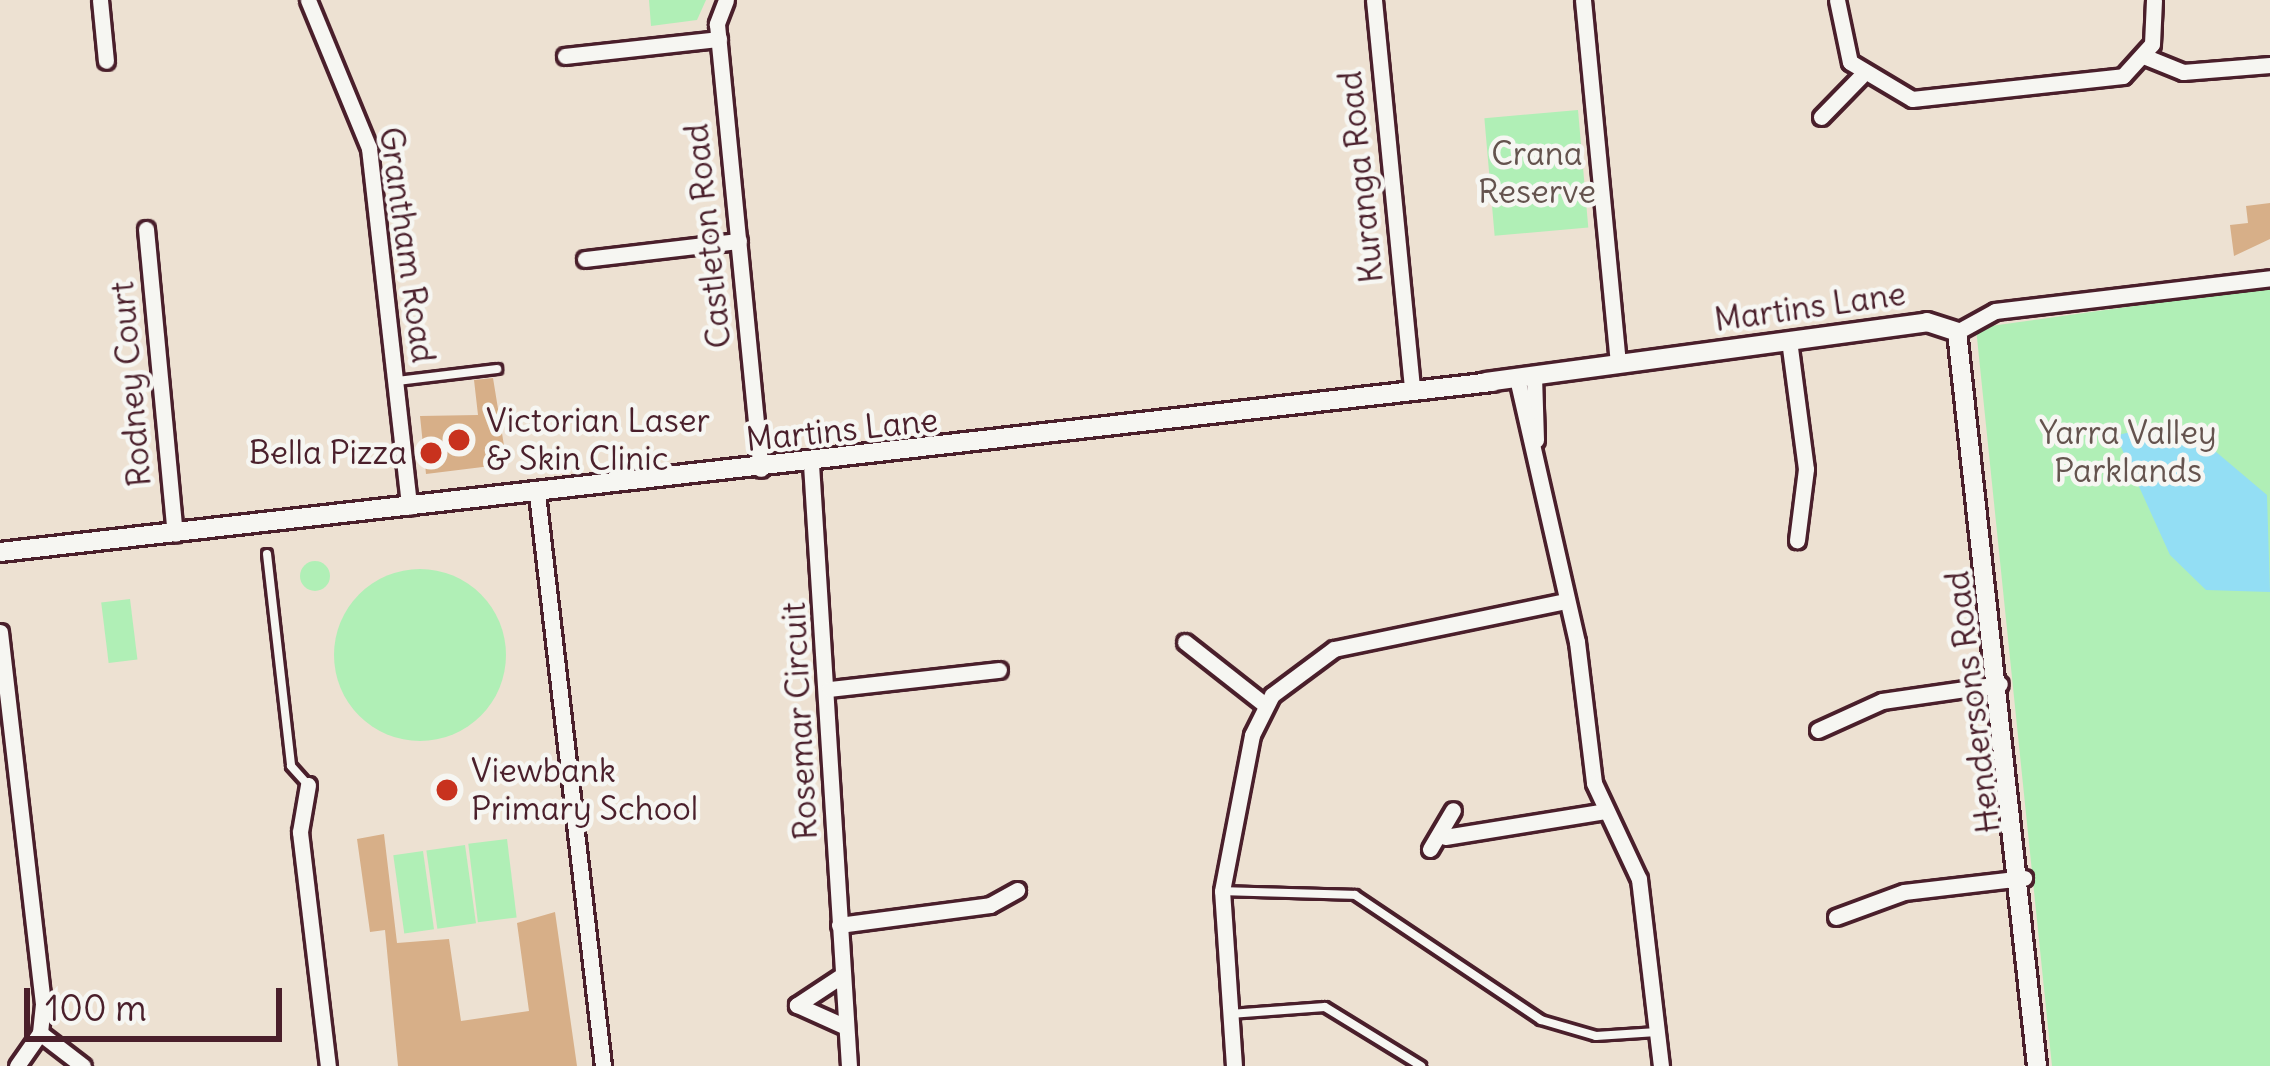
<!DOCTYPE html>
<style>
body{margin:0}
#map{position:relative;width:2270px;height:1066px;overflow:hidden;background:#ede1d2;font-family:Delius,sans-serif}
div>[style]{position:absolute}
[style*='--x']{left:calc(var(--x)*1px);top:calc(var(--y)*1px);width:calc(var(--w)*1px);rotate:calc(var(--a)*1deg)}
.green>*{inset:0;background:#b0efb6;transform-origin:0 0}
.round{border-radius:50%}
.water>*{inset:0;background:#93def4}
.building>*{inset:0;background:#d7af88}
.roads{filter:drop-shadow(3px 0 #4a1f2b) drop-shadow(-3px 0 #4a1f2b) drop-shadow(0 3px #4a1f2b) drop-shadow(0 -3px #4a1f2b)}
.service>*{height:8px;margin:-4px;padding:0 4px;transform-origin:4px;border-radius:4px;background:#f6f6f2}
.minor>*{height:15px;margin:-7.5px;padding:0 7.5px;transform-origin:7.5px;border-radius:7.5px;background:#f6f6f2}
.tertiary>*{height:18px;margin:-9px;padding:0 9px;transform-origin:9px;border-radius:9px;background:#f6f6f2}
.dots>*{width:33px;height:33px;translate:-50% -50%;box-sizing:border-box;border:6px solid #f6f6f2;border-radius:50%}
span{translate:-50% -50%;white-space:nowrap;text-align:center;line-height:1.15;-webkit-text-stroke:9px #f6f6f2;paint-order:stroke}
.park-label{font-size:33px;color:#64534e}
.street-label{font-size:33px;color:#4a1f2b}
.poi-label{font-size:33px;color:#4a1f2b}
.left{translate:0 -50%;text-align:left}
.right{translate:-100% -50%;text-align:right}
.scale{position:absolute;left:24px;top:988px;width:258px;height:54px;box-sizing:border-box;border:6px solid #4a1f2b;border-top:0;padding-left:15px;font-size:36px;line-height:42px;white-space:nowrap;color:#4a1f2b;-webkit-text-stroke:9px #f6f6f2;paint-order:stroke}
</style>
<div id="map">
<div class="green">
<i style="clip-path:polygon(649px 0,706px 0,697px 20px,651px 26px)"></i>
<i style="left:1578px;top:110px;width:118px;height:94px;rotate:85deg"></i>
<i style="clip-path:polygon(2270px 287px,2270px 1066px,2052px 1066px,1976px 328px)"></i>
<i class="round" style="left:300px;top:561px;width:30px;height:30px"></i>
<i class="round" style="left:334px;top:569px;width:172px;height:172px"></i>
<i style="left:130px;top:599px;width:61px;height:29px;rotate:83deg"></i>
<i style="left:507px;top:839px;width:79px;height:39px;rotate:83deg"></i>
<i style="left:465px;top:845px;width:79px;height:39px;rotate:82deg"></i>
<i style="left:423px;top:851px;width:79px;height:30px;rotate:82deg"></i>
</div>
<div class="water">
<i style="clip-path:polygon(2135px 431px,2215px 451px,2267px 495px,2270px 592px,2206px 590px,2170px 555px,2121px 447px,2118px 435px)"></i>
</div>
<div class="building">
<i style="clip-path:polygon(2270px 203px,2270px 239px,2234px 256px,2230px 225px,2248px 223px,2246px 206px)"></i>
<i style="clip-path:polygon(493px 378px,507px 464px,426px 474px,420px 416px,478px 415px,474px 380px)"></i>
<i style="clip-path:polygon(384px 834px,397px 943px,449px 939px,461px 1021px,529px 1011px,517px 923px,555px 912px,577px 1066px,398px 1066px,385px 930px,370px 932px,357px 839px)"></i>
</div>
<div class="roads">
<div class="service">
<i style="--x:397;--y:381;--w:101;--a:-6.8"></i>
<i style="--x:267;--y:554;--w:213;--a:83.5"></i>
<i style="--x:291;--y:766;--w:24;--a:48"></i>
<i style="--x:1223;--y:891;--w:132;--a:1.7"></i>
<i style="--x:1355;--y:895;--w:224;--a:33.9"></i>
<i style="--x:1541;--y:1020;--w:57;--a:16.2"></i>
<i style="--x:1596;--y:1036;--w:61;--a:-3.8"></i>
<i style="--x:1230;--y:1014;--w:95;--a:-4.2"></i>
<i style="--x:1325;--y:1007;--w:113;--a:31.6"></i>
</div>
<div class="minor">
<i style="--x:100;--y:0;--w:61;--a:84.4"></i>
<i style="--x:308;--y:0;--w:160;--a:67.6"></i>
<i style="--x:369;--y:148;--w:361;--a:83.6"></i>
<i style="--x:726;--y:0;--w:26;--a:111"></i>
<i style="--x:717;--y:24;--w:447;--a:84.4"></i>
<i style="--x:1374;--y:0;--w:392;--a:84.4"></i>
<i style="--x:1583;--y:0;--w:366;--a:84.5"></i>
<i style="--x:1837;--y:0;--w:63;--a:78.2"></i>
<i style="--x:1850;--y:62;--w:72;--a:30.8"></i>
<i style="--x:1912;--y:99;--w:212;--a:-6.2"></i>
<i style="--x:2123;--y:76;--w:43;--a:-47.8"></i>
<i style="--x:2152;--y:44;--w:44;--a:-87.4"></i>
<i style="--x:565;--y:56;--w:155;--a:-6.3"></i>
<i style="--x:2146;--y:57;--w:40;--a:22"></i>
<i style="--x:2183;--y:72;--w:87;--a:-4.6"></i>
<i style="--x:1821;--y:117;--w:57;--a:-45.7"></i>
<i style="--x:146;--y:229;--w:306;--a:84.6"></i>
<i style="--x:585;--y:259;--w:155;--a:-6.7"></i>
<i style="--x:1957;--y:332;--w:43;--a:-28.9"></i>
<i style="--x:1995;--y:311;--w:277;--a:-6.8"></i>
<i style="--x:1789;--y:340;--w:130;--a:82.5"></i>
<i style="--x:1806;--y:469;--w:72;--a:97.2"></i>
<i style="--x:1534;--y:376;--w:64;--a:88.2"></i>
<i style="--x:1517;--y:378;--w:271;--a:77.2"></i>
<i style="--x:1577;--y:642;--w:142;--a:83.1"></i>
<i style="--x:1594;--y:783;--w:106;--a:64.9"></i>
<i style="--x:1639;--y:879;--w:188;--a:83.3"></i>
<i style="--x:811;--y:464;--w:603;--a:86.39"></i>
<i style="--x:537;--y:494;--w:576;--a:83.42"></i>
<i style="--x:0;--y:632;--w:374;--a:83.4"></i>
<i style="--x:43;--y:1004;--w:29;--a:96"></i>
<i style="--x:40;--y:1033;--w:40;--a:124.9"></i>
<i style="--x:1185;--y:642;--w:102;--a:38.2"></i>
<i style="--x:829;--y:689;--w:171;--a:-6.4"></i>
<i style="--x:1818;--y:730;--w:70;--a:-24.4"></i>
<i style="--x:1882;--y:701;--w:119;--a:-8.2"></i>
<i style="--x:308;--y:785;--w:48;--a:99.7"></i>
<i style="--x:300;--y:832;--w:236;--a:83.2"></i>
<i style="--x:1445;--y:837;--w:162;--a:-9.2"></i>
<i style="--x:1430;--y:849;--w:45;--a:-59.5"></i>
<i style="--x:1836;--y:917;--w:72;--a:-20.2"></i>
<i style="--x:1904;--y:892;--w:121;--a:-6.7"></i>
<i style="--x:839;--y:925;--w:152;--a:-7.5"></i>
<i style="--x:990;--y:905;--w:31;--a:-29"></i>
<i style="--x:841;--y:976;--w:53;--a:146.6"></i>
<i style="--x:797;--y:1005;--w:51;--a:24.1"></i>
<i style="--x:40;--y:1033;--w:54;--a:37.5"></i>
<i style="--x:1234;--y:1066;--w:175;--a:-93.9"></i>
<i style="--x:1222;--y:891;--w:159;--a:-79.1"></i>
<i style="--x:1252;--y:735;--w:45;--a:-63.4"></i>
<i style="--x:1272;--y:695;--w:77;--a:-36.6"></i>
<i style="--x:1334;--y:649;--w:237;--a:-11.7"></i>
</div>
<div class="tertiary">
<i style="--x:1486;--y:382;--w:445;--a:-7.7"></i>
<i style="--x:1927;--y:322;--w:32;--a:18"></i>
<i style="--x:1957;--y:332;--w:738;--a:83.78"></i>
<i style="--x:0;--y:552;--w:1502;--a:-6.5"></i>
</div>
</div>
<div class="dots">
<i style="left:459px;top:440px;background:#c8321e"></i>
<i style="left:431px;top:453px;background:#c8321e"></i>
<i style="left:447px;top:790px;background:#c8321e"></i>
</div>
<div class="park-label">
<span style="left:1537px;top:173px">Crana<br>Reserve</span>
<span style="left:2128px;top:452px">Yarra Valley<br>Parklands</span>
</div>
<div class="street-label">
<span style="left:1361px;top:177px;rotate:-96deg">Kuranga Road</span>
<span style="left:708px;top:236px;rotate:-96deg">Castleton Road</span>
<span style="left:407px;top:245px;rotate:82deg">Grantham Road</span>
<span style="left:1810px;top:307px;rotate:-8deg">Martins Lane</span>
<span style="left:131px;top:384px;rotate:-95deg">Rodney Court</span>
<span style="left:842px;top:430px;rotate:-6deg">Martins Lane</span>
<span style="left:1973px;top:702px;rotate:-97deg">Hendersons Road</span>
<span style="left:800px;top:721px;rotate:-93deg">Rosemar Circuit</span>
</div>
<div class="poi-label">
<span class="left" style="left:486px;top:440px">Victorian Laser<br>&amp; Skin Clinic</span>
<span class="right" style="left:407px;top:453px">Bella Pizza</span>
<span class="left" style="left:471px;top:790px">Viewbank<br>Primary School</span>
</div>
<div class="scale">100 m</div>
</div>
